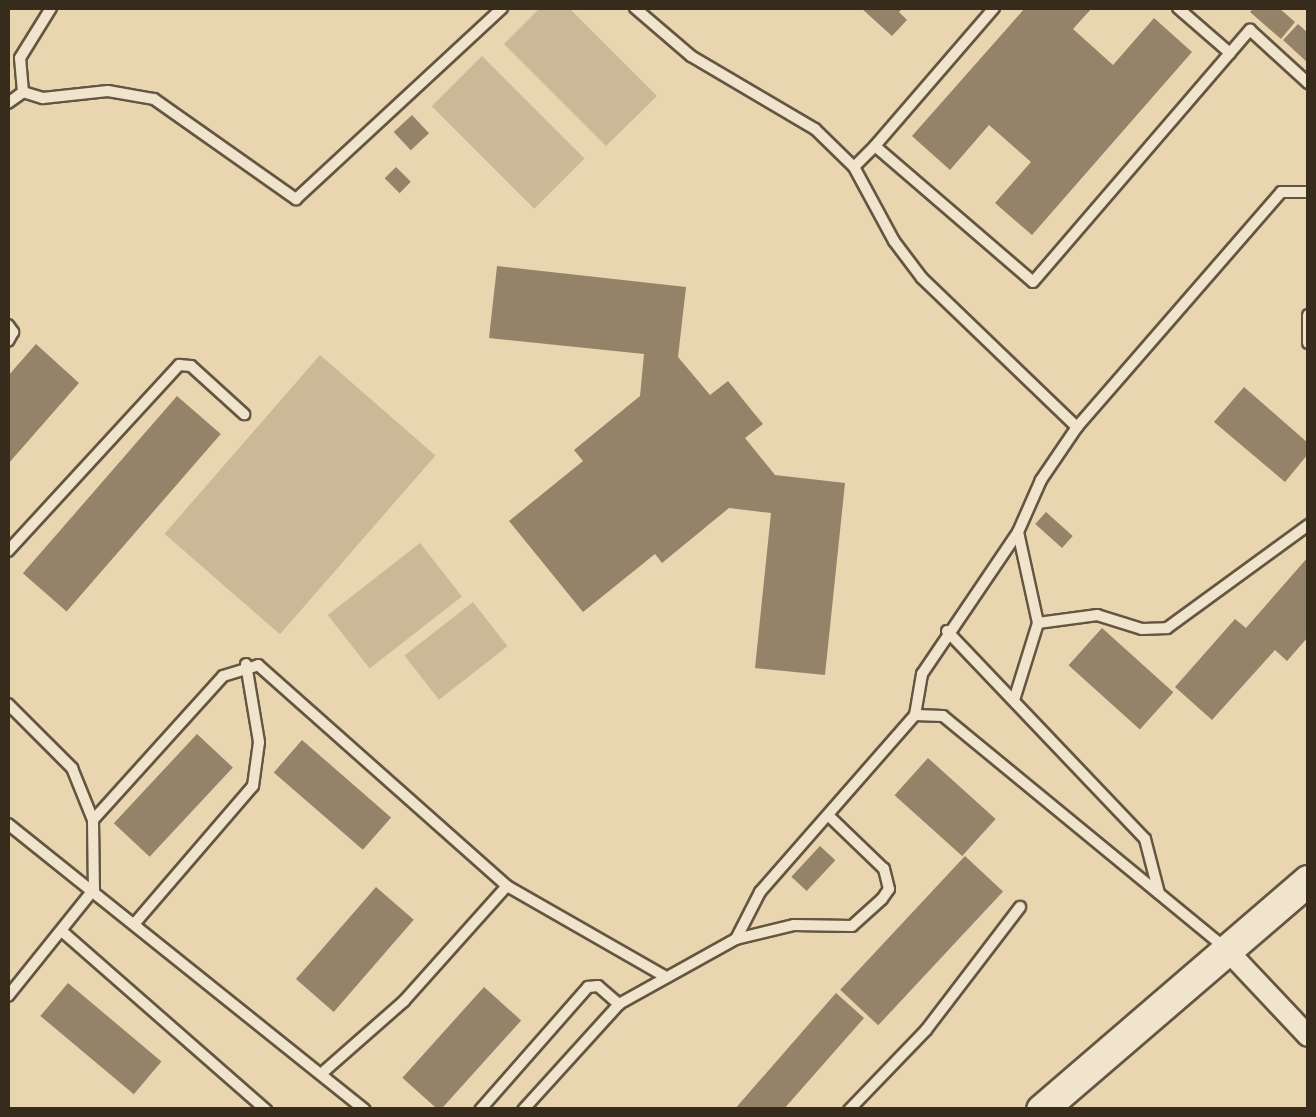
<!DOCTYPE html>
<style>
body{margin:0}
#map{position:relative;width:1316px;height:1117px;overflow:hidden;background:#e9d5b0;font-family:Vollkorn,serif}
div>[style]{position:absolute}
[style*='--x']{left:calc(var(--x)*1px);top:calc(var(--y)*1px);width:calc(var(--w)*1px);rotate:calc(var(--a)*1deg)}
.green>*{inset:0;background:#cbb897;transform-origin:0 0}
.building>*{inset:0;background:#948369;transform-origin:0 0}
.roads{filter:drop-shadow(2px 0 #645641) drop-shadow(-2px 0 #645641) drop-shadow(0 2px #645641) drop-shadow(0 -2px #645641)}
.lane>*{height:10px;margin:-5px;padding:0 5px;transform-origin:5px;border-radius:5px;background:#f1e4cc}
.street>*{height:20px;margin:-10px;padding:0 10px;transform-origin:10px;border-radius:10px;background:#f1e4cc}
.secondary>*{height:30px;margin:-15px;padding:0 15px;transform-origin:15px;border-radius:15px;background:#f1e4cc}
span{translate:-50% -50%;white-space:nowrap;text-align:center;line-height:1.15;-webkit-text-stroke:10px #f1e4cc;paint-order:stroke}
.frame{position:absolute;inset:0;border:10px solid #372b1c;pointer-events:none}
</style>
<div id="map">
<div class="green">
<i style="clip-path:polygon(540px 8px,569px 8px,657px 96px,606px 146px,504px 44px)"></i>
<i style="left:482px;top:56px;width:145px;height:71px;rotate:45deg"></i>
<i style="left:320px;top:355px;width:153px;height:237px;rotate:41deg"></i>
<i style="left:420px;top:543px;width:68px;height:117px;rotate:52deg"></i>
<i style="left:473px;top:602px;width:56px;height:87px;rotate:52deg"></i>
</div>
<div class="building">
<i style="clip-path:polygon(861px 8px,903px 8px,899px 12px,907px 20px,892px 36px)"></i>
<i style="clip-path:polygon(1025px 8px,1092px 8px,1073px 29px,1113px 65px,1154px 18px,1192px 52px,1032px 235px,995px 203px,1031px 162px,989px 125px,950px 170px,912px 136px)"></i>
<i style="clip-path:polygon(1254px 8px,1279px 8px,1295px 22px,1281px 39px,1250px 12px)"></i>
<i style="clip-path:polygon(1298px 24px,1308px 33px,1308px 63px,1283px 40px)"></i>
<i style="left:412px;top:115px;width:25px;height:25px;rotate:47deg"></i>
<i style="left:396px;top:167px;width:21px;height:16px;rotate:45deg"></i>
<i style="clip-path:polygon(497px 266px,686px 287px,678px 357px,710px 395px,728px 381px,753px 412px,763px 424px,745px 438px,775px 475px,845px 483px,825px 675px,755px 668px,771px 513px,729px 508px,662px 563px,655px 554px,583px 612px,509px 521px,583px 461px,574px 450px,640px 396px,644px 354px,489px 338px)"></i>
<i style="clip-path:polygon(36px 344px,79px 383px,8px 464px,8px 376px)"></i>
<i style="clip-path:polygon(1244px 387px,1308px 443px,1308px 454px,1285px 482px,1214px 422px)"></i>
<i style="left:177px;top:396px;width:58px;height:235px;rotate:41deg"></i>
<i style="left:1046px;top:512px;width:36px;height:16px;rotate:42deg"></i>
<i style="clip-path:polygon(1308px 557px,1308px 637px,1287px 661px,1275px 650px,1212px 720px,1175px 687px,1235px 619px,1246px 628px)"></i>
<i style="left:1102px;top:628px;width:96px;height:50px;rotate:42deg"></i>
<i style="left:197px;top:734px;width:49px;height:122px;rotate:43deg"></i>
<i style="left:302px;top:740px;width:118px;height:43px;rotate:41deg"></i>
<i style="left:928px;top:758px;width:91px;height:50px;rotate:42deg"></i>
<i style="left:820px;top:846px;width:21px;height:42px;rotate:43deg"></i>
<i style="left:965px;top:856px;width:52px;height:183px;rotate:43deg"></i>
<i style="left:376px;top:887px;width:50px;height:122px;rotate:41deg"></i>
<i style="left:68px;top:983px;width:122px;height:43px;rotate:40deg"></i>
<i style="left:484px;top:987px;width:50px;height:122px;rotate:42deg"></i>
<i style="clip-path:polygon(836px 993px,864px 1018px,783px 1110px,734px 1110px)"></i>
</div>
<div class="roads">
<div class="lane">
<i style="--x:635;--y:8;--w:74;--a:40.6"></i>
<i style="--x:691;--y:56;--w:144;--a:30.5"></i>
<i style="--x:815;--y:129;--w:54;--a:44.3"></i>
<i style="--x:854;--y:167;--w:84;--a:61.6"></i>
<i style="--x:894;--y:241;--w:46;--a:52.9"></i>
<i style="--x:922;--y:278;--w:215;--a:43.9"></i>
<i style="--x:994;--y:8;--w:182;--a:130.8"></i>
<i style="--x:875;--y:146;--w:208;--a:40.7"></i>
<i style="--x:1033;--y:282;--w:333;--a:-49.3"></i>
<i style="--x:1250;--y:30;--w:79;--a:42.4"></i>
<i style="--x:1178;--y:8;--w:69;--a:40.9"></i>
<i style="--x:23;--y:92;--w:21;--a:17"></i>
<i style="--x:43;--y:98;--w:65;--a:-6.1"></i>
<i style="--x:108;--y:91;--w:47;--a:9.9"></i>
<i style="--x:154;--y:99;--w:174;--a:35.2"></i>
<i style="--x:296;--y:199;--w:281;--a:-42.8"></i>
<i style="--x:23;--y:92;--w:34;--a:-95"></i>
<i style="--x:20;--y:58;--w:59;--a:-58.2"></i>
<i style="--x:8;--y:103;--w:19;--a:-36"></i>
<i style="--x:854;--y:167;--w:30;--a:-45"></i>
<i style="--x:1308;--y:315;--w:28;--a:90"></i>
<i style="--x:8;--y:325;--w:9;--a:54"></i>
<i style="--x:13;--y:332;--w:10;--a:119"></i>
<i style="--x:8;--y:551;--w:253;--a:-47.4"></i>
<i style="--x:179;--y:365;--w:12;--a:5"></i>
<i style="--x:191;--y:366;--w:72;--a:42.2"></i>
<i style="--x:1038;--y:623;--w:60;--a:-7.7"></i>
<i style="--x:1097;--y:615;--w:47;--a:17.3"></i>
<i style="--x:1142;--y:629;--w:25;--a:-2"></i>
<i style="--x:1167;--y:628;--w:175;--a:-36.1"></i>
<i style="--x:947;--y:631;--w:287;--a:46.4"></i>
<i style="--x:1145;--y:839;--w:56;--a:75.5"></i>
<i style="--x:1014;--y:700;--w:81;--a:-72.7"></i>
<i style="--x:1038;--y:623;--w:93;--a:-102.4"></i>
<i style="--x:8;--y:704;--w:91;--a:45"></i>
<i style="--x:72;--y:768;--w:56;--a:68"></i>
<i style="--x:93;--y:820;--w:69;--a:89.2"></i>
<i style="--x:94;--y:889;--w:137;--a:128.8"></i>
<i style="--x:915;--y:715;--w:42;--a:-80.3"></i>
<i style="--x:922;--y:674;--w:171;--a:-55.9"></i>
<i style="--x:1018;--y:532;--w:57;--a:-66.1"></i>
<i style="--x:1041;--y:480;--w:64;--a:-55.8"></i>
<i style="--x:1077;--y:427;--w:311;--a:-49"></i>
<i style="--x:1281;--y:192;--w:27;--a:0"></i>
<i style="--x:93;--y:820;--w:194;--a:-47.9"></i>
<i style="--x:223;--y:676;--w:37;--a:-17"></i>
<i style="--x:258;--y:665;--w:333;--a:41.6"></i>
<i style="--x:507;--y:886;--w:183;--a:29.8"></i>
<i style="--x:8;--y:824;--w:457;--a:38.7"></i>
<i style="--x:135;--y:923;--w:181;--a:-49.3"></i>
<i style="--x:253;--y:786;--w:44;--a:-82.2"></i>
<i style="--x:259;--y:742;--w:79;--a:-99.5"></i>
<i style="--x:64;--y:933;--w:269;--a:41.2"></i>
<i style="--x:736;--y:939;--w:60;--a:-13.6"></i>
<i style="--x:794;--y:925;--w:58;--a:1"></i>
<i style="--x:852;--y:926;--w:40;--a:-42"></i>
<i style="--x:882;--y:899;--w:12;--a:-55"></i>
<i style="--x:889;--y:889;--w:21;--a:-104"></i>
<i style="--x:884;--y:869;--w:75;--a:-136.1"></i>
<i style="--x:321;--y:1074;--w:111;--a:-41.3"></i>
<i style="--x:404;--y:1001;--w:154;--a:-48.2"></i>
<i style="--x:480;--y:1110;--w:164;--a:-48.7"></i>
<i style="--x:588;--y:987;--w:10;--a:-6"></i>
<i style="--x:598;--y:986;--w:28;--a:41"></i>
<i style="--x:523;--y:1110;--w:143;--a:-47.8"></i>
<i style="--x:619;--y:1004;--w:134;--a:-29.1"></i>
<i style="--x:736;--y:939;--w:53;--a:-62.9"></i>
<i style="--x:760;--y:892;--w:235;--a:-48.8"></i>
<i style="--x:915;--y:715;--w:28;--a:2"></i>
<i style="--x:943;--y:716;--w:362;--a:39.4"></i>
<i style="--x:849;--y:1110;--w:111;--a:-46.1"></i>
<i style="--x:926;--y:1030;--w:155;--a:-52.6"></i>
</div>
<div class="street">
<i style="--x:1227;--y:950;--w:118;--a:46.7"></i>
</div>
<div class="secondary">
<i style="--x:1042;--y:1110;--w:351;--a:-40.7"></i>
</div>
</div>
<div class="frame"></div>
</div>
